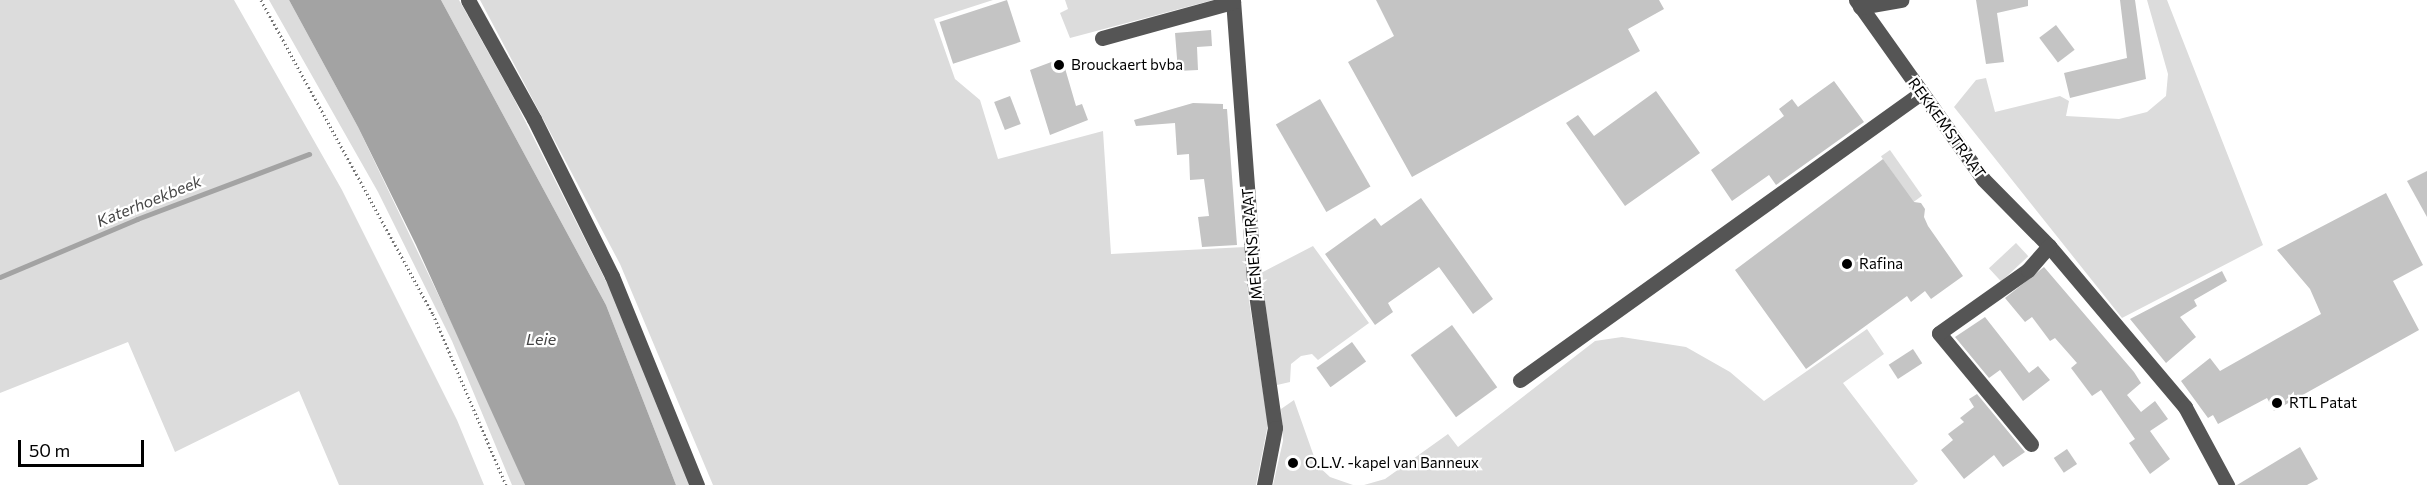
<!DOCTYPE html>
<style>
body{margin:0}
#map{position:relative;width:2427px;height:485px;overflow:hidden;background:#fff;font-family:Commissioner,sans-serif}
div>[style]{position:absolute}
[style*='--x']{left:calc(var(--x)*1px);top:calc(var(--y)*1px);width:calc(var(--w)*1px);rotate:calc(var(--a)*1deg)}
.green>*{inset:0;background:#dcdcdc;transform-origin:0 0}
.water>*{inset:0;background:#a3a3a3}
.stream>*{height:5px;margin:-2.5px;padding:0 2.5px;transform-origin:2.5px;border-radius:2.5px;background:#a3a3a3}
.building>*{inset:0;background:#c4c4c4;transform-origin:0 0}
.path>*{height:3px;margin-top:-1.5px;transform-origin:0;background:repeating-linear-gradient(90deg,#777 0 1.5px,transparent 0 4.5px)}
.minor>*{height:15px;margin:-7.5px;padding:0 7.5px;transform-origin:7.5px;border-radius:7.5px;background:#555}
.dots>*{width:16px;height:16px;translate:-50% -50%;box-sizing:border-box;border:3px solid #fff;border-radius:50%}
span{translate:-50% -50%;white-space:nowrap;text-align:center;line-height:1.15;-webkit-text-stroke:4.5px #fff;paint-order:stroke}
.poi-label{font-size:15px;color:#000}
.left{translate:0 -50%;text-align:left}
.street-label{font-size:15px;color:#000}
.water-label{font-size:16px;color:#444;font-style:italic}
.scale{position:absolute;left:18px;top:440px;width:126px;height:27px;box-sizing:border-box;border:3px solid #000;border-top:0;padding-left:8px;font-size:18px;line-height:21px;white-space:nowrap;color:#000;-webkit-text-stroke:4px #fff;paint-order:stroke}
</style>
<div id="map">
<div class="green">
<i style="clip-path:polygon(0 0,234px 0,342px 190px,457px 420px,484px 485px,339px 485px,299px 391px,175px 452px,128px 342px,0 393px)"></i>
<i style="clip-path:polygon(269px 0,289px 0,358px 127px,491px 405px,525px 485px,512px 485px,452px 341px,378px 192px)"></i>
<i style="clip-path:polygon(441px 0,459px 0,513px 97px,615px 299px,690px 485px,676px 485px,606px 305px)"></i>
<i style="clip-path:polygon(480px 0,993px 0,934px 19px,955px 79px,980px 100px,998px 159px,1103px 131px,1111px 254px,1245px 247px,1248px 294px,1268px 424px,1256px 485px,713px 485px,620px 264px)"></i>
<i style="clip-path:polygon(1065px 0,1213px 0,1070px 38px,1060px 13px,1068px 9px)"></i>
<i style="clip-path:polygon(2147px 0,2167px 0,2263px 245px,2122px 318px,1954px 107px,1976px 80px,1986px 78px,1995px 112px,2060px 96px,2069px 101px,2066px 116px,2119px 119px,2147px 112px,2166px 96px,2168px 74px)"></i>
<i style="left:1890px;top:150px;width:56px;height:11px;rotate:55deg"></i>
<i style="left:2016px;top:243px;width:18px;height:37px;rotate:47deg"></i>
<i style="clip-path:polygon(1313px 246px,1369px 323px,1318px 360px,1312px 354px,1301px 356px,1291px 364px,1290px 382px,1277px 385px,1261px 273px)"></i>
<i style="clip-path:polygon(1867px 329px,1884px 354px,1843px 383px,1918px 481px,1913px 485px,1364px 485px,1385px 479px,1448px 434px,1458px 447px,1595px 341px,1622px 337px,1686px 347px,1730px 372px,1764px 401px)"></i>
<i style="clip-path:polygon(1294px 400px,1317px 465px,1330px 477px,1353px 485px,1273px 485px,1283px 441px,1281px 409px)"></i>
</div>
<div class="water">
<i style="clip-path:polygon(289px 0,441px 0,606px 305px,676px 485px,525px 485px,416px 245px,358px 127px)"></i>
</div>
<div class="stream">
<i style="--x:0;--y:277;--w:149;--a:-22.9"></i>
<i style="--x:137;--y:219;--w:184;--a:-20.7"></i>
</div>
<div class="building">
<i style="left:1007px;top:0;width:44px;height:71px;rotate:72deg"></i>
<i style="clip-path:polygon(1376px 0,1659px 0,1664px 9px,1628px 29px,1640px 51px,1412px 177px,1348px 62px,1394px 36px)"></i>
<i style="clip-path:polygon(1976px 0,2028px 0,2028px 6px,1997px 13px,2004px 62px,1986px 64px)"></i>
<i style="clip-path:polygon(2120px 0,2135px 0,2146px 79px,2070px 98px,2064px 73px,2127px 58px)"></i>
<i style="left:2056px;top:25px;width:31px;height:21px;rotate:53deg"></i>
<i style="clip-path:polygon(1211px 30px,1212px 46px,1197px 47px,1198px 70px,1178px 71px,1175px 33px)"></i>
<i style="clip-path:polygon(1062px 58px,1076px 106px,1082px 104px,1088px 120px,1050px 135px,1030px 70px)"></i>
<i style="clip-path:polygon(1834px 81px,1864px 122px,1776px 185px,1769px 175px,1732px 201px,1711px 170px,1784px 116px,1779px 109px,1792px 99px,1798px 107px)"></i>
<i style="clip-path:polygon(1656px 91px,1700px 153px,1625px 206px,1566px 123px,1578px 115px,1594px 136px)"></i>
<i style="left:1010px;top:96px;width:30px;height:17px;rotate:69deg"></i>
<i style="left:1320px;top:99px;width:101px;height:51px;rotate:60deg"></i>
<i style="clip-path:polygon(1193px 103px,1223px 104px,1223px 109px,1227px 109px,1237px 245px,1202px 247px,1198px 217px,1209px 216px,1204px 179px,1190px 180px,1189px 154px,1177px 155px,1175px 123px,1136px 126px,1134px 120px)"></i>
<i style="clip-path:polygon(1883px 159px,1914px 202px,1921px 203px,1925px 209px,1924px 217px,1928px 226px,1963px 276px,1931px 299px,1925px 291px,1911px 302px,1907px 296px,1806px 369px,1735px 270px)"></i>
<i style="clip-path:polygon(2427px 171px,2427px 217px,2407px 181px)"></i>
<i style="clip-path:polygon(2386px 193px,2423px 265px,2393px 281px,2419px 330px,2274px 411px,2267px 398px,2218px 424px,2213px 415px,2208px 418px,2181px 381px,2210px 358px,2220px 371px,2321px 314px,2310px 289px,2277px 250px)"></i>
<i style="clip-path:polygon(1421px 198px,1493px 299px,1473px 314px,1439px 267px,1388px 303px,1393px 312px,1375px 325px,1325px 254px,1375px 218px,1381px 226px)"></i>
<i style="clip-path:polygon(2044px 267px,2134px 372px,2141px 383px,2127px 395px,2141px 412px,2155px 401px,2168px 419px,2150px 431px,2170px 459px,2150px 474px,2129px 443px,2135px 439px,2101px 390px,2092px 396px,2071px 368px,2077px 363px,2055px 338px,2050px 341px,2032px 317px,2025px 322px,2005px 298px)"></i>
<i style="clip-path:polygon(2222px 271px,2227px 281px,2194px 300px,2197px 306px,2180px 317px,2196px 337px,2166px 363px,2130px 319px)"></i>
<i style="clip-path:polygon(1985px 317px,2029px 373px,2038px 366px,2050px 380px,2023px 401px,2000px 370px,1989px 378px,1955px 337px)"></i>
<i style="left:1452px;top:325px;width:77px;height:51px;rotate:54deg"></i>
<i style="left:1352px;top:342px;width:24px;height:44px;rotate:54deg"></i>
<i style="left:1913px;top:349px;width:17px;height:29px;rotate:57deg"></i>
<i style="clip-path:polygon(1977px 394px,2025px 452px,2003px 467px,1994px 455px,1964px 479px,1941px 450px,1953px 440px,1948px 434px,1964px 422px,1960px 418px,1974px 407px,1969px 399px)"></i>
<i style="clip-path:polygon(2300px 447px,2318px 479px,2307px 485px,2237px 485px)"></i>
<i style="left:2067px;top:449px;width:18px;height:16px;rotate:56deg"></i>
</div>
<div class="path">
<i style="--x:261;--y:0;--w:358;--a:61.3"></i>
<i style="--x:433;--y:314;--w:186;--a:66.9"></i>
</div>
<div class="minor">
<i style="--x:468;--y:0;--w:136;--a:61"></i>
<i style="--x:534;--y:119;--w:175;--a:63.6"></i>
<i style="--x:612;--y:276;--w:226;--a:67.9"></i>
<i style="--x:1233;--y:0;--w:281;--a:85.7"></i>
<i style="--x:1254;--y:280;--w:149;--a:81.9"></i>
<i style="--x:1275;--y:428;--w:58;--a:100.9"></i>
<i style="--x:1856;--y:0;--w:219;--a:54.6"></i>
<i style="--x:1983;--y:179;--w:94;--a:45.4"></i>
<i style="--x:2049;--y:246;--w:211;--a:49.8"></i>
<i style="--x:2185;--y:407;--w:89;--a:61.7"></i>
<i style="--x:1860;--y:7;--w:42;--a:-9.7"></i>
<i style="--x:1102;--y:38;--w:136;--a:-15.4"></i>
<i style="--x:1520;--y:380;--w:493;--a:-35.6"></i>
<i style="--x:2031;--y:444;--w:144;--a:-129.7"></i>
<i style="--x:1939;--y:333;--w:109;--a:-35.3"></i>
<i style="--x:2028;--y:270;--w:32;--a:-49"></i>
</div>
<div class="dots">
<i style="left:1059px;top:65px;background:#000"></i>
<i style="left:1847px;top:264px;background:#000"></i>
<i style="left:2277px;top:403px;background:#000"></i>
<i style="left:1293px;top:463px;background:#000"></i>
</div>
<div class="poi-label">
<span class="left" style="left:1071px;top:65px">Brouckaert bvba</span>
<span class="left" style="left:1859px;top:264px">Rafina</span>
<span class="left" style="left:2289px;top:403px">RTL Patat</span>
<span class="left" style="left:1305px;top:463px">O.L.V. -kapel van Banneux</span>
</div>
<div class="street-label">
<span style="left:1947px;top:128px;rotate:54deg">REKKEMSTRAAT</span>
<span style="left:1252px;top:244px;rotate:-95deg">MENENSTRAAT</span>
</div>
<div class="water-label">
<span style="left:149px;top:201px;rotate:-22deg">Katerhoekbeek</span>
<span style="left:541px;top:339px">Leie</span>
</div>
<div class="scale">50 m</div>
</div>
